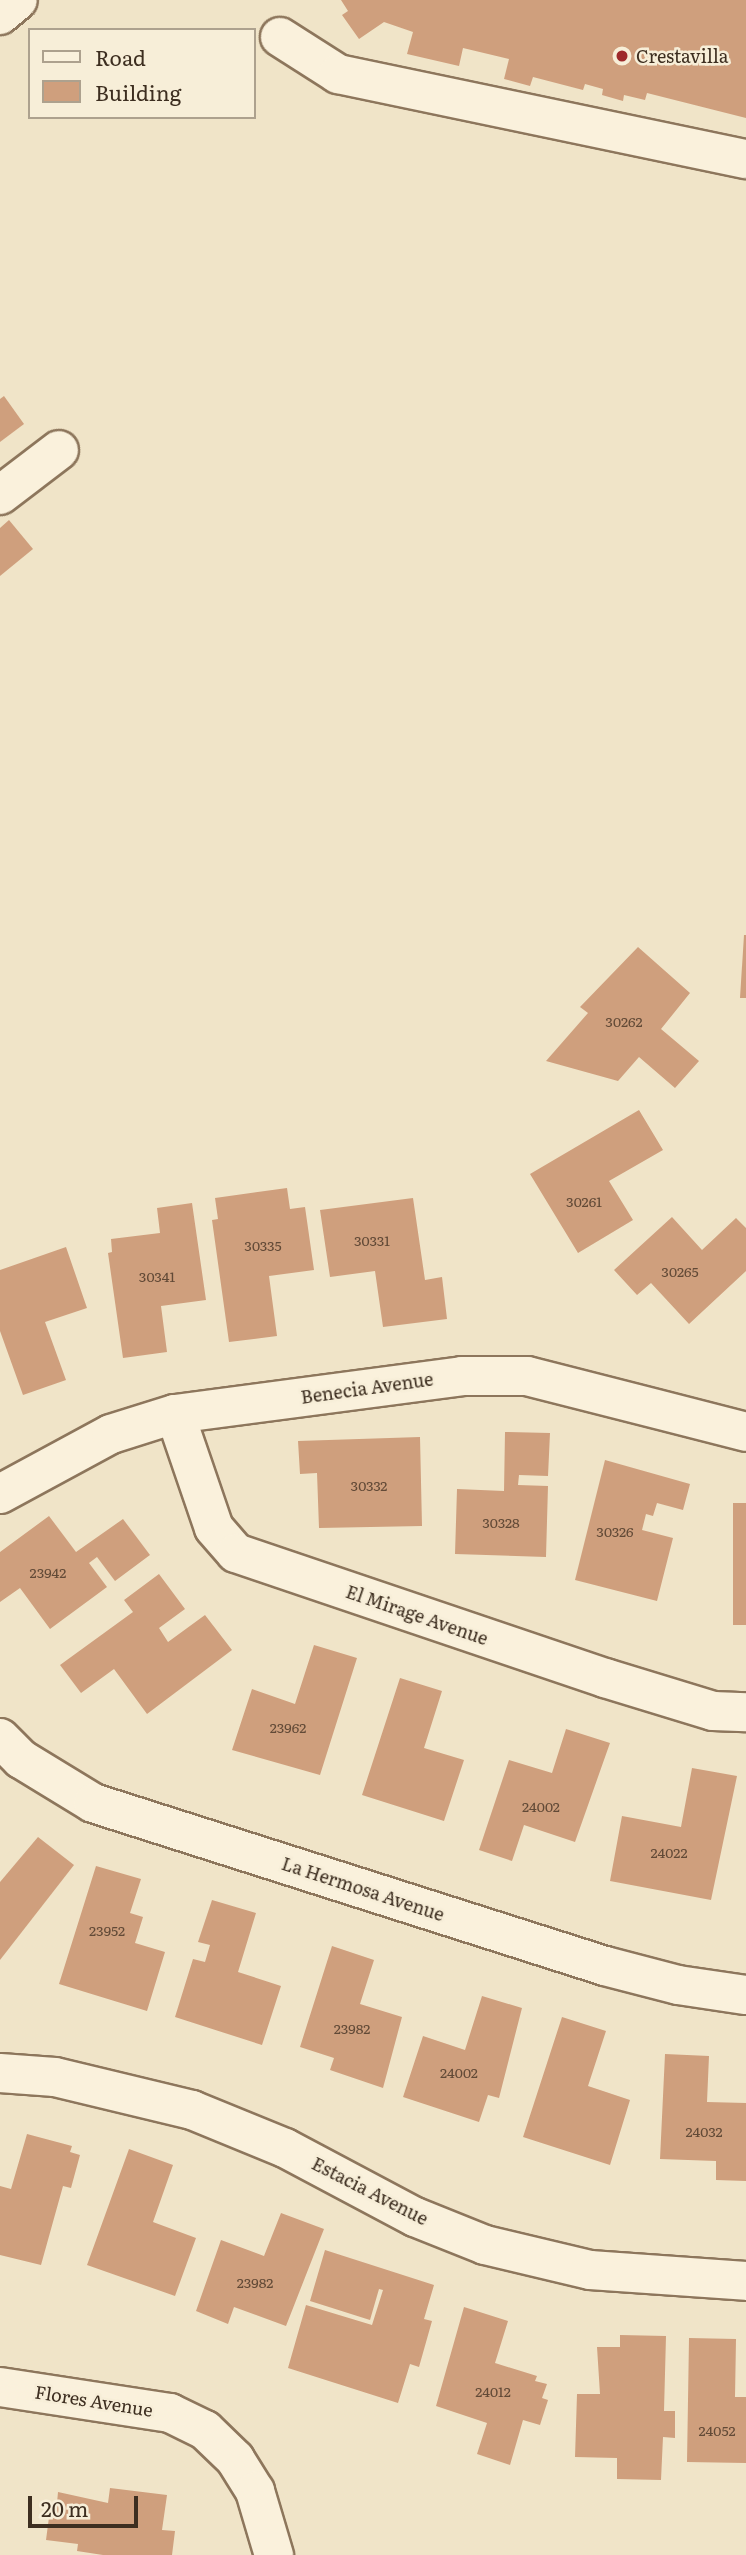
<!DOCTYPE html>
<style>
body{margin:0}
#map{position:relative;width:746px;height:2555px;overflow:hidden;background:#f0e4c8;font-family:Literata,serif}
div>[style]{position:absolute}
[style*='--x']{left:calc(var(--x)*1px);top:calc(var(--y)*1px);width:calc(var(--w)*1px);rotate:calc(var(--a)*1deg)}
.building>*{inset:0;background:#cf9f7d;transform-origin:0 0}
.roads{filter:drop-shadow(2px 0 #8d765c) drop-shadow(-2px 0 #8d765c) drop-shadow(0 2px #8d765c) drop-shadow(0 -2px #8d765c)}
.minor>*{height:38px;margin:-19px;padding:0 19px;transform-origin:19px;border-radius:19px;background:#faf1dc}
.dots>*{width:19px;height:19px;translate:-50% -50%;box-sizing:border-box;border:4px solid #f7eed8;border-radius:50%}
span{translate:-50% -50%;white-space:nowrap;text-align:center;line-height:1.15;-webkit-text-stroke:5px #f7eed8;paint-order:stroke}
.number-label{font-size:14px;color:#624a37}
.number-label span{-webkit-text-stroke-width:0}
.poi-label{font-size:18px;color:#3d2e20}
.left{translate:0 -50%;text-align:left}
.street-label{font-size:18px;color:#3d2e20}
.legend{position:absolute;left:28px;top:28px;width:228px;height:91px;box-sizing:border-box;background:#f7eed8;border:2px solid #ada18e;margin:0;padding:9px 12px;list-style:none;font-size:21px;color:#3d2e20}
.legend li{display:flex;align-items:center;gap:14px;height:35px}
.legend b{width:35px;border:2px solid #ada18e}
.scale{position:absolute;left:28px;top:2496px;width:110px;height:32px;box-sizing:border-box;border:4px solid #3d2e20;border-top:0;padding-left:9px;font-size:21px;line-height:24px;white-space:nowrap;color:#3d2e20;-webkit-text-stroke:5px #f7eed8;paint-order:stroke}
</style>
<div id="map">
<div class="building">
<i style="clip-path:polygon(341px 0,746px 0,746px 118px,647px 93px,645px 100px,624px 95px,623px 101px,602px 95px,603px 89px,585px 84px,583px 90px,533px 77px,530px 86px,504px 79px,509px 59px,463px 48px,459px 66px,407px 54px,413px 32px,384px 22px,359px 39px,342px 15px,348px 11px)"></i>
<i style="clip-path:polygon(4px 396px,24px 424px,0 442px,0 399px)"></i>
<i style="clip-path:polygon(9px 520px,33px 549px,0 576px,0 528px)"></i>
<i style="clip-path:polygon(744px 935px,746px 935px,746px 998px,740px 998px)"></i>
<i style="clip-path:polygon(638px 947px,690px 993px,661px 1029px,699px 1061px,675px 1088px,639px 1057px,618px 1081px,546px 1061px,588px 1013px,580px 1007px)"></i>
<i style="clip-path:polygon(639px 1110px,663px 1150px,609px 1181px,633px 1220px,578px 1253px,530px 1174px)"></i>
<i style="clip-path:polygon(287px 1188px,290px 1209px,305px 1207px,314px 1270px,269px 1276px,277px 1336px,229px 1342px,212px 1220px,218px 1219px,215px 1198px)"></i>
<i style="clip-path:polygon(413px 1198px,425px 1280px,442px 1277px,447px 1319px,383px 1327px,375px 1271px,330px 1277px,320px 1210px)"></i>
<i style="clip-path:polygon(192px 1203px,206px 1300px,161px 1306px,167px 1352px,123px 1358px,108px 1253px,112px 1252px,111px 1239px,160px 1233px,157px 1208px)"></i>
<i style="clip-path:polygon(672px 1217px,702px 1250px,736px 1218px,746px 1228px,746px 1271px,689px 1324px,651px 1283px,637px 1295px,614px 1270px)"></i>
<i style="clip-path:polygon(66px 1247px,87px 1308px,45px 1322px,66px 1380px,23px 1395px,0 1331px,0 1270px)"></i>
<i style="clip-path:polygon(505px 1432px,550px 1433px,548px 1476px,519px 1475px,518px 1485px,548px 1486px,546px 1557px,455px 1554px,457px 1489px,504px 1491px)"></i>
<i style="clip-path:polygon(420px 1437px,422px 1526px,319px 1528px,317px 1473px,300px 1474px,298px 1441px)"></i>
<i style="clip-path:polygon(605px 1460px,690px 1484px,683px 1510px,657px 1503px,653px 1516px,646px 1514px,642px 1530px,673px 1538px,657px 1601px,575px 1580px)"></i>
<i style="left:733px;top:1503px;width:13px;height:122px"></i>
<i style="clip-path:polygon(49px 1516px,76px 1552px,123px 1519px,150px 1555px,115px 1581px,97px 1557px,89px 1563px,107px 1587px,50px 1629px,20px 1588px,0 1602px,0 1552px)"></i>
<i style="clip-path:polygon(159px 1574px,185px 1609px,159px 1628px,168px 1642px,205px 1615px,232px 1650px,147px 1714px,114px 1669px,81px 1693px,60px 1665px,133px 1612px,124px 1600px)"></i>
<i style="clip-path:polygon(314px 1645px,357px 1658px,320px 1775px,232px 1750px,252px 1689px,295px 1704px)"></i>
<i style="clip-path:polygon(400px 1678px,442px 1691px,424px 1748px,464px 1760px,444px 1821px,362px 1795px)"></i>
<i style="clip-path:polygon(566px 1729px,610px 1743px,575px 1842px,524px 1825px,512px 1861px,479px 1850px,509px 1760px,552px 1773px)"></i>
<i style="clip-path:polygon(692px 1768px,737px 1776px,711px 1900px,610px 1881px,622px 1816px,681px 1827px)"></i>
<i style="clip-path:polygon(38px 1837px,74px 1865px,0 1960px,0 1882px)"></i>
<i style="clip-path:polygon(96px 1866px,141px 1879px,130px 1913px,143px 1917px,135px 1943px,165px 1952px,147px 2011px,59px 1984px)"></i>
<i style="clip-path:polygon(212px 1900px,256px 1913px,238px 1972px,281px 1986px,262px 2045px,175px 2017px,193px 1959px,205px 1962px,210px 1945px,198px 1942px)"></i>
<i style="clip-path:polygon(332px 1946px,374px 1960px,360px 2004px,402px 2017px,383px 2088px,330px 2070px,334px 2058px,300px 2047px)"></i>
<i style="clip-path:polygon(482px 1996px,522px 2008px,499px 2098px,488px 2095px,479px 2122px,403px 2097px,423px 2036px,465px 2050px)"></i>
<i style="clip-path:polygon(562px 2017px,606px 2031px,588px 2086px,630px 2100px,610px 2165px,523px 2137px)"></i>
<i style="clip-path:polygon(665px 2054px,709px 2056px,707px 2102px,746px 2103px,746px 2181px,716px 2180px,716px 2161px,660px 2159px)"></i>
<i style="clip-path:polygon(27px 2134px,72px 2146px,70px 2152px,80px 2155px,71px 2188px,63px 2186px,41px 2265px,0 2255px,0 2186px,11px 2189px)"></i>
<i style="clip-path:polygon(129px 2149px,173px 2165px,153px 2222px,196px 2238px,175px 2296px,87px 2265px)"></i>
<i style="clip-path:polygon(281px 2213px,324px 2229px,286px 2326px,234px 2307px,228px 2324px,196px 2311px,221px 2240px,264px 2256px)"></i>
<i style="clip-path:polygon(325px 2250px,434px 2285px,424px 2319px,432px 2321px,419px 2367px,410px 2364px,398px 2403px,288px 2368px,306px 2305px,372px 2325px,383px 2290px,379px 2289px,370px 2320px,310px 2301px)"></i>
<i style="clip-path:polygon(464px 2307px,508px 2321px,495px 2363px,537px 2376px,535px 2381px,547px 2384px,542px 2398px,548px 2400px,540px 2425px,523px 2420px,510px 2465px,477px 2454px,487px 2423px,436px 2406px)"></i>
<i style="clip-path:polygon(620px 2335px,666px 2336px,664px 2411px,675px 2411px,675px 2438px,663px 2437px,661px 2480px,617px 2479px,617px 2458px,575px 2457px,577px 2394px,600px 2394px,597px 2347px,620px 2347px)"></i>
<i style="clip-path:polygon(689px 2338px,736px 2339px,735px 2397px,746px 2397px,746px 2463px,687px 2462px)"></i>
<i style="clip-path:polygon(110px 2488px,167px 2495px,162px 2530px,175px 2531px,172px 2555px,103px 2555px,77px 2551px,78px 2544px,46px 2540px,51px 2502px,57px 2503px,58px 2492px,108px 2503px)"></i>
</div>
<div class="roads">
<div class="minor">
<i style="--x:0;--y:15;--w:23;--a:-40"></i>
<i style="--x:280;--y:37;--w:69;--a:32.5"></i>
<i style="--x:338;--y:74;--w:417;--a:11.8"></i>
<i style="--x:0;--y:495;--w:74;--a:-37.3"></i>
<i style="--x:175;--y:1414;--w:120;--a:71.1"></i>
<i style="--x:214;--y:1528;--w:33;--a:49"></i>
<i style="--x:236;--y:1553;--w:390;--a:18.7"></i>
<i style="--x:605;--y:1678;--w:113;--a:17"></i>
<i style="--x:713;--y:1711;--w:33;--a:2"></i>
<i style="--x:0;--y:1494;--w:126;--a:-28.4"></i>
<i style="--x:111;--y:1434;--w:67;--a:-17.4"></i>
<i style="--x:175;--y:1414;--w:290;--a:-7.5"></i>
<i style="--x:462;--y:1376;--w:65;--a:0"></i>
<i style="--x:527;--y:1376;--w:226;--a:14.3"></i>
<i style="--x:0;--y:1738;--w:30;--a:45"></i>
<i style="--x:21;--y:1759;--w:84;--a:31.4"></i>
<i style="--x:93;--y:1803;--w:537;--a:17.66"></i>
<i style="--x:605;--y:1966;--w:75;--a:14.6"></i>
<i style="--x:678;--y:1985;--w:69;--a:8.4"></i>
<i style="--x:0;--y:2073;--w:55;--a:4.2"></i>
<i style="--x:55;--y:2077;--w:141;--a:13.5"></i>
<i style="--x:192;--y:2110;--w:100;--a:22.2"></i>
<i style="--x:285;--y:2148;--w:147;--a:28"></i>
<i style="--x:415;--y:2217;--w:75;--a:21.8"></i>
<i style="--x:485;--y:2245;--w:108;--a:13.4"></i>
<i style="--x:590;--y:2270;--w:156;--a:4"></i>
<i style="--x:0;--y:2387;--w:172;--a:8.7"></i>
<i style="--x:170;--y:2413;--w:39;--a:26"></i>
<i style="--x:205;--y:2430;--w:42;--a:44"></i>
<i style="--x:235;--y:2459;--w:38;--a:58"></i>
<i style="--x:255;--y:2491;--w:67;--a:73.5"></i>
</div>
</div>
<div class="dots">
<i style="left:622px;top:56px;background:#9e2a2b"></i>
</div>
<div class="number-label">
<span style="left:624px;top:1021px">30262</span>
<span style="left:584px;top:1201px">30261</span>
<span style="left:372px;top:1240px">30331</span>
<span style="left:263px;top:1245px">30335</span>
<span style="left:680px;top:1271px">30265</span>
<span style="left:157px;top:1276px">30341</span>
<span style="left:369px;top:1485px">30332</span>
<span style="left:501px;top:1522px">30328</span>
<span style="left:615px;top:1531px">30326</span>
<span style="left:48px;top:1572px">23942</span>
<span style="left:288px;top:1727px">23962</span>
<span style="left:541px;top:1806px">24002</span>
<span style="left:669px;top:1852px">24022</span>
<span style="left:107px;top:1930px">23952</span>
<span style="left:352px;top:2028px">23982</span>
<span style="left:459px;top:2072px">24002</span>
<span style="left:704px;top:2131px">24032</span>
<span style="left:255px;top:2282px">23982</span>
<span style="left:493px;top:2391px">24012</span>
<span style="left:717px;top:2430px">24052</span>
</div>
<div class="poi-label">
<span class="left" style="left:636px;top:56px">Crestavilla</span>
</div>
<div class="street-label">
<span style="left:367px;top:1388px;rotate:-8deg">Benecia Avenue</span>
<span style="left:417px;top:1615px;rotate:19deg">El Mirage Avenue</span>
<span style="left:363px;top:1889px;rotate:18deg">La Hermosa Avenue</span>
<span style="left:370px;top:2191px;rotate:27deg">Estacia Avenue</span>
<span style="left:94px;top:2401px;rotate:9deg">Flores Avenue</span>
</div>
<ul class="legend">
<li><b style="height:9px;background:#faf1dc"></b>Road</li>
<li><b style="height:19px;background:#cf9f7d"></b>Building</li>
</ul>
<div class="scale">20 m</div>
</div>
